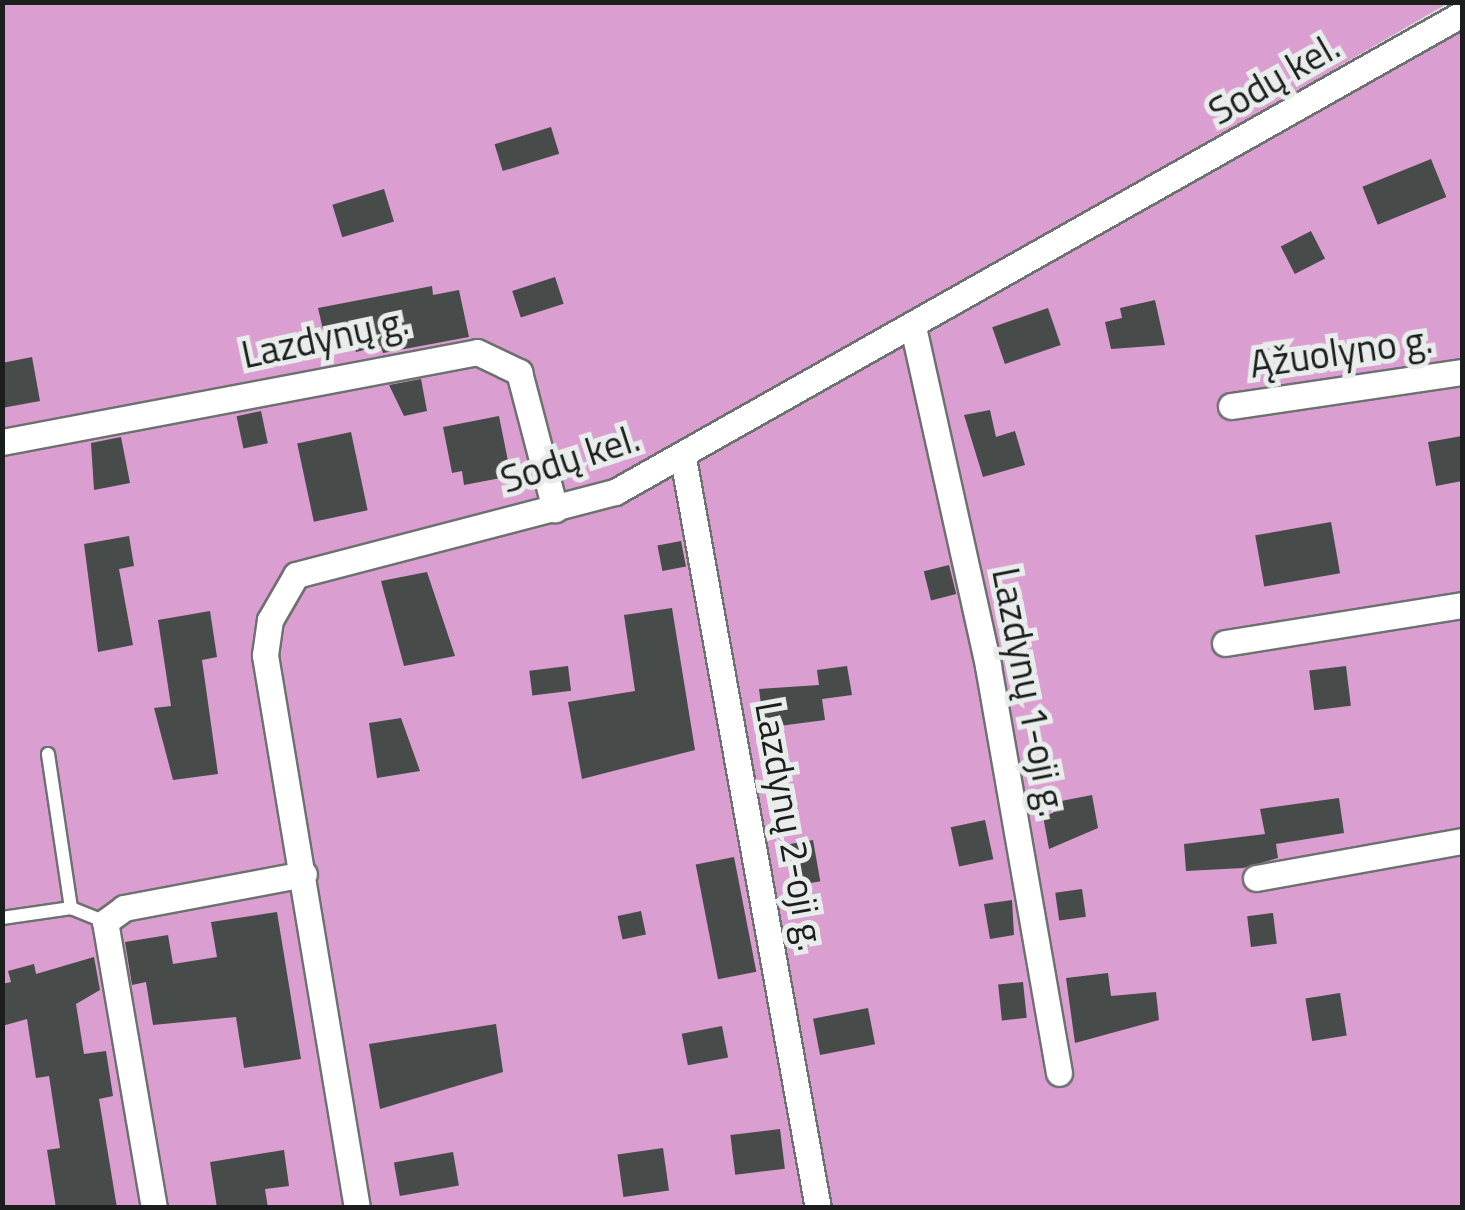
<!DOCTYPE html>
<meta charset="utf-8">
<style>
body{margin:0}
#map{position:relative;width:1465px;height:1210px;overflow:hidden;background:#dbdfde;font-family:"Titillium Web",sans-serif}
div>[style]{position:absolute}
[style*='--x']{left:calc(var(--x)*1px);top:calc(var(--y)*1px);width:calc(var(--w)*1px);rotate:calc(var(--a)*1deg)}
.green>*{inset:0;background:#db9ed0}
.building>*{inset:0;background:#474b49;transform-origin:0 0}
.roads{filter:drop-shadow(2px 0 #6d716f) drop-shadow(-2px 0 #6d716f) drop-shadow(0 2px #6d716f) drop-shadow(0 -2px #6d716f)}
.service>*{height:12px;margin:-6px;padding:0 6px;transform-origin:6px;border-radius:6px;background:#fff}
.minor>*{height:25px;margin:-12.5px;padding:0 12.5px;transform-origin:12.5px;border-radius:12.5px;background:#fff}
span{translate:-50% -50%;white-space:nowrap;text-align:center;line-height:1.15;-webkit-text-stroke:10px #e8eceb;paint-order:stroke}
.street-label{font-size:38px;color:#1c1e1d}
.frame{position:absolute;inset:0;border:5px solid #1c1e1d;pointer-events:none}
</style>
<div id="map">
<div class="green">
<i style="clip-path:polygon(2px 3px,1448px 3px,1090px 211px,1101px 233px,1462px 28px,1462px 1207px,3px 1207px)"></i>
</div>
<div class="building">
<i style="left:551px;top:127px;width:28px;height:59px;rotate:73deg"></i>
<i style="left:1431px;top:159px;width:41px;height:74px;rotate:68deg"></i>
<i style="left:384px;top:189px;width:34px;height:54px;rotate:73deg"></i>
<i style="left:1311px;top:231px;width:31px;height:34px;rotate:63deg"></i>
<i style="left:555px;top:277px;width:28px;height:45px;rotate:72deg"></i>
<i style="clip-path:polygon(432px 286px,433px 295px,459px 290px,469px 337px,383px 353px,381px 346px,356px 352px,350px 327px,324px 334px,318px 308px)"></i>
<i style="clip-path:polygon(1155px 300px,1165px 345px,1111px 349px,1105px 322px,1122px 318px,1120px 308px)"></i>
<i style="left:1048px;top:308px;width:39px;height:59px;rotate:71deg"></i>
<i style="clip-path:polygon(32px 357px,40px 401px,2px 408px,2px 363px)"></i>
<i style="clip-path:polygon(421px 379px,427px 411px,404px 416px,389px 385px)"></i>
<i style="clip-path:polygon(990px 410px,996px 437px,1015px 431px,1025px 465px,983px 477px,964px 415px)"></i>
<i style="left:261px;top:411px;width:33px;height:25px;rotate:78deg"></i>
<i style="clip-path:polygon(499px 416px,511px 476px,464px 485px,462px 471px,452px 473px,443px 427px)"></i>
<i style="left:351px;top:432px;width:80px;height:55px;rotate:78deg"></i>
<i style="clip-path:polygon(1462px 436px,1462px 481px,1436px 486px,1428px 442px)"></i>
<i style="clip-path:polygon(121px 437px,130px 483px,94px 490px,91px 443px)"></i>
<i style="left:1331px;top:522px;width:52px;height:77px;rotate:80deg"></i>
<i style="clip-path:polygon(129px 536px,134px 566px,119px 569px,133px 645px,98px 652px,84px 544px)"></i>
<i style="left:681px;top:541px;width:26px;height:24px;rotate:79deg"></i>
<i style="left:949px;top:565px;width:30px;height:26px;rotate:76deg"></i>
<i style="clip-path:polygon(427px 572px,455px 656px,404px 666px,381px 581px)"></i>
<i style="clip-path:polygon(672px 608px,695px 750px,582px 779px,568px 702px,635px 691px,624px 615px)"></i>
<i style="clip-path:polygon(210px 611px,217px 657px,202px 660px,218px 774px,173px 780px,154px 708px,171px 706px,158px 620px)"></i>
<i style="left:568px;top:666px;width:25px;height:39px;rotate:83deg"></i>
<i style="clip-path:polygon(847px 666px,852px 695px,822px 699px,825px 720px,764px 728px,759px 689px,819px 685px,817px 670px)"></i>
<i style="left:1346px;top:666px;width:40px;height:37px;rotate:83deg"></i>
<i style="clip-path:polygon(401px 718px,420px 771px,377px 778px,369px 723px)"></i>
<i style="clip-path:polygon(1092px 795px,1098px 828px,1049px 849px,1043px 816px,1053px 813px,1051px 803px)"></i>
<i style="clip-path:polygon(1339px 798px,1344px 833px,1276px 844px,1278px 858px,1243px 868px,1186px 871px,1184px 844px,1265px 834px,1260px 809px)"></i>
<i style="left:985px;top:820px;width:40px;height:35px;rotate:78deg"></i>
<i style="left:813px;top:840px;width:42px;height:26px;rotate:80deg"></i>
<i style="left:734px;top:857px;width:117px;height:39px;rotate:79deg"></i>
<i style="left:1082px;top:889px;width:28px;height:27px;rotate:82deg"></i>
<i style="clip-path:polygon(1012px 900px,1014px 935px,990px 939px,984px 904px)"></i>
<i style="left:641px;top:911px;width:24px;height:24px;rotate:78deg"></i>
<i style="clip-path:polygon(277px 912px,301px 1059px,244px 1068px,236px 1017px,153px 1025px,146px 982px,132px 985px,125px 942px,168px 935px,173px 964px,217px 957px,211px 922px)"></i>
<i style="left:1273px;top:913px;width:31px;height:26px;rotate:83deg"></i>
<i style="clip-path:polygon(94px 957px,100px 990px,76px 1004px,84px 1054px,106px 1051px,113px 1096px,99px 1099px,117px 1208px,56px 1208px,47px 1150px,60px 1148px,49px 1076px,36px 1078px,27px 1019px,2px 1026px,2px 984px,11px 982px,8px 971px,34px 964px,36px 974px)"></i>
<i style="clip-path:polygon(1108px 973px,1111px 996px,1156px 992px,1159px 1020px,1075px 1043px,1066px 978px)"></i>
<i style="left:1023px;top:982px;width:36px;height:25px;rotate:84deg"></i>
<i style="left:1340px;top:993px;width:43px;height:35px;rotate:81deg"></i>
<i style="left:868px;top:1008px;width:37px;height:56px;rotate:79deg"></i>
<i style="clip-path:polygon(496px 1024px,503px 1072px,380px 1109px,369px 1044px)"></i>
<i style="left:722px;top:1026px;width:32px;height:41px;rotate:79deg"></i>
<i style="left:780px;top:1129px;width:40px;height:50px;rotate:83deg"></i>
<i style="left:663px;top:1148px;width:43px;height:46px;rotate:82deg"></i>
<i style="clip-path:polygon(284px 1150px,289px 1186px,265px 1189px,268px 1208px,217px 1208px,210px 1162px)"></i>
<i style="left:453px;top:1152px;width:34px;height:60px;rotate:80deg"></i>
</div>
<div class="roads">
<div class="service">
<i style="--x:48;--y:754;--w:156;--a:81.5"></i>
<i style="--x:2;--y:918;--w:70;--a:-8.2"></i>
<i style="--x:71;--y:908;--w:37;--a:22"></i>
</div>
<div class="minor">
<i style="--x:913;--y:327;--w:347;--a:77.5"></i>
<i style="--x:988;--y:666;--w:413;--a:80.1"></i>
<i style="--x:1231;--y:406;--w:233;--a:-8.4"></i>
<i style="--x:2;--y:442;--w:483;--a:-10.7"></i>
<i style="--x:477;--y:352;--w:47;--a:25.5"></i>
<i style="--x:519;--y:372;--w:142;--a:75.3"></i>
<i style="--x:683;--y:458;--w:762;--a:79.8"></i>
<i style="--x:1225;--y:643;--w:240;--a:-9.1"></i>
<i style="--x:1256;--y:878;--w:209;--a:-10.2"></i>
<i style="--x:154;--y:1208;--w:290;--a:-99.7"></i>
<i style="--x:105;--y:922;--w:24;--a:-36"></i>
<i style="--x:124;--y:908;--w:183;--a:-10.7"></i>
<i style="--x:357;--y:1208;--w:561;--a:-99.45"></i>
<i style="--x:265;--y:655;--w:35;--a:-82"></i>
<i style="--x:270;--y:620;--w:52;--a:-60"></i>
<i style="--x:296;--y:575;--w:330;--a:-14.6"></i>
<i style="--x:615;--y:492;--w:973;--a:-29.44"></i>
</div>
</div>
<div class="street-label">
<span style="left:1274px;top:79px;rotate:-30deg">Sodų kel.</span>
<span style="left:325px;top:338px;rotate:-12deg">Lazdynų g.</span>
<span style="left:1341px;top:352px;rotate:-8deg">Ąžuolyno g.</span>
<span style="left:570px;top:459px;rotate:-18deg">Sodų kel.</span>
<span style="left:1029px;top:692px;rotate:79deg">Lazdynų 1-oji g.</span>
<span style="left:790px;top:826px;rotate:80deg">Lazdynų 2-oji g.</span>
</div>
<div class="frame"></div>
</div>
